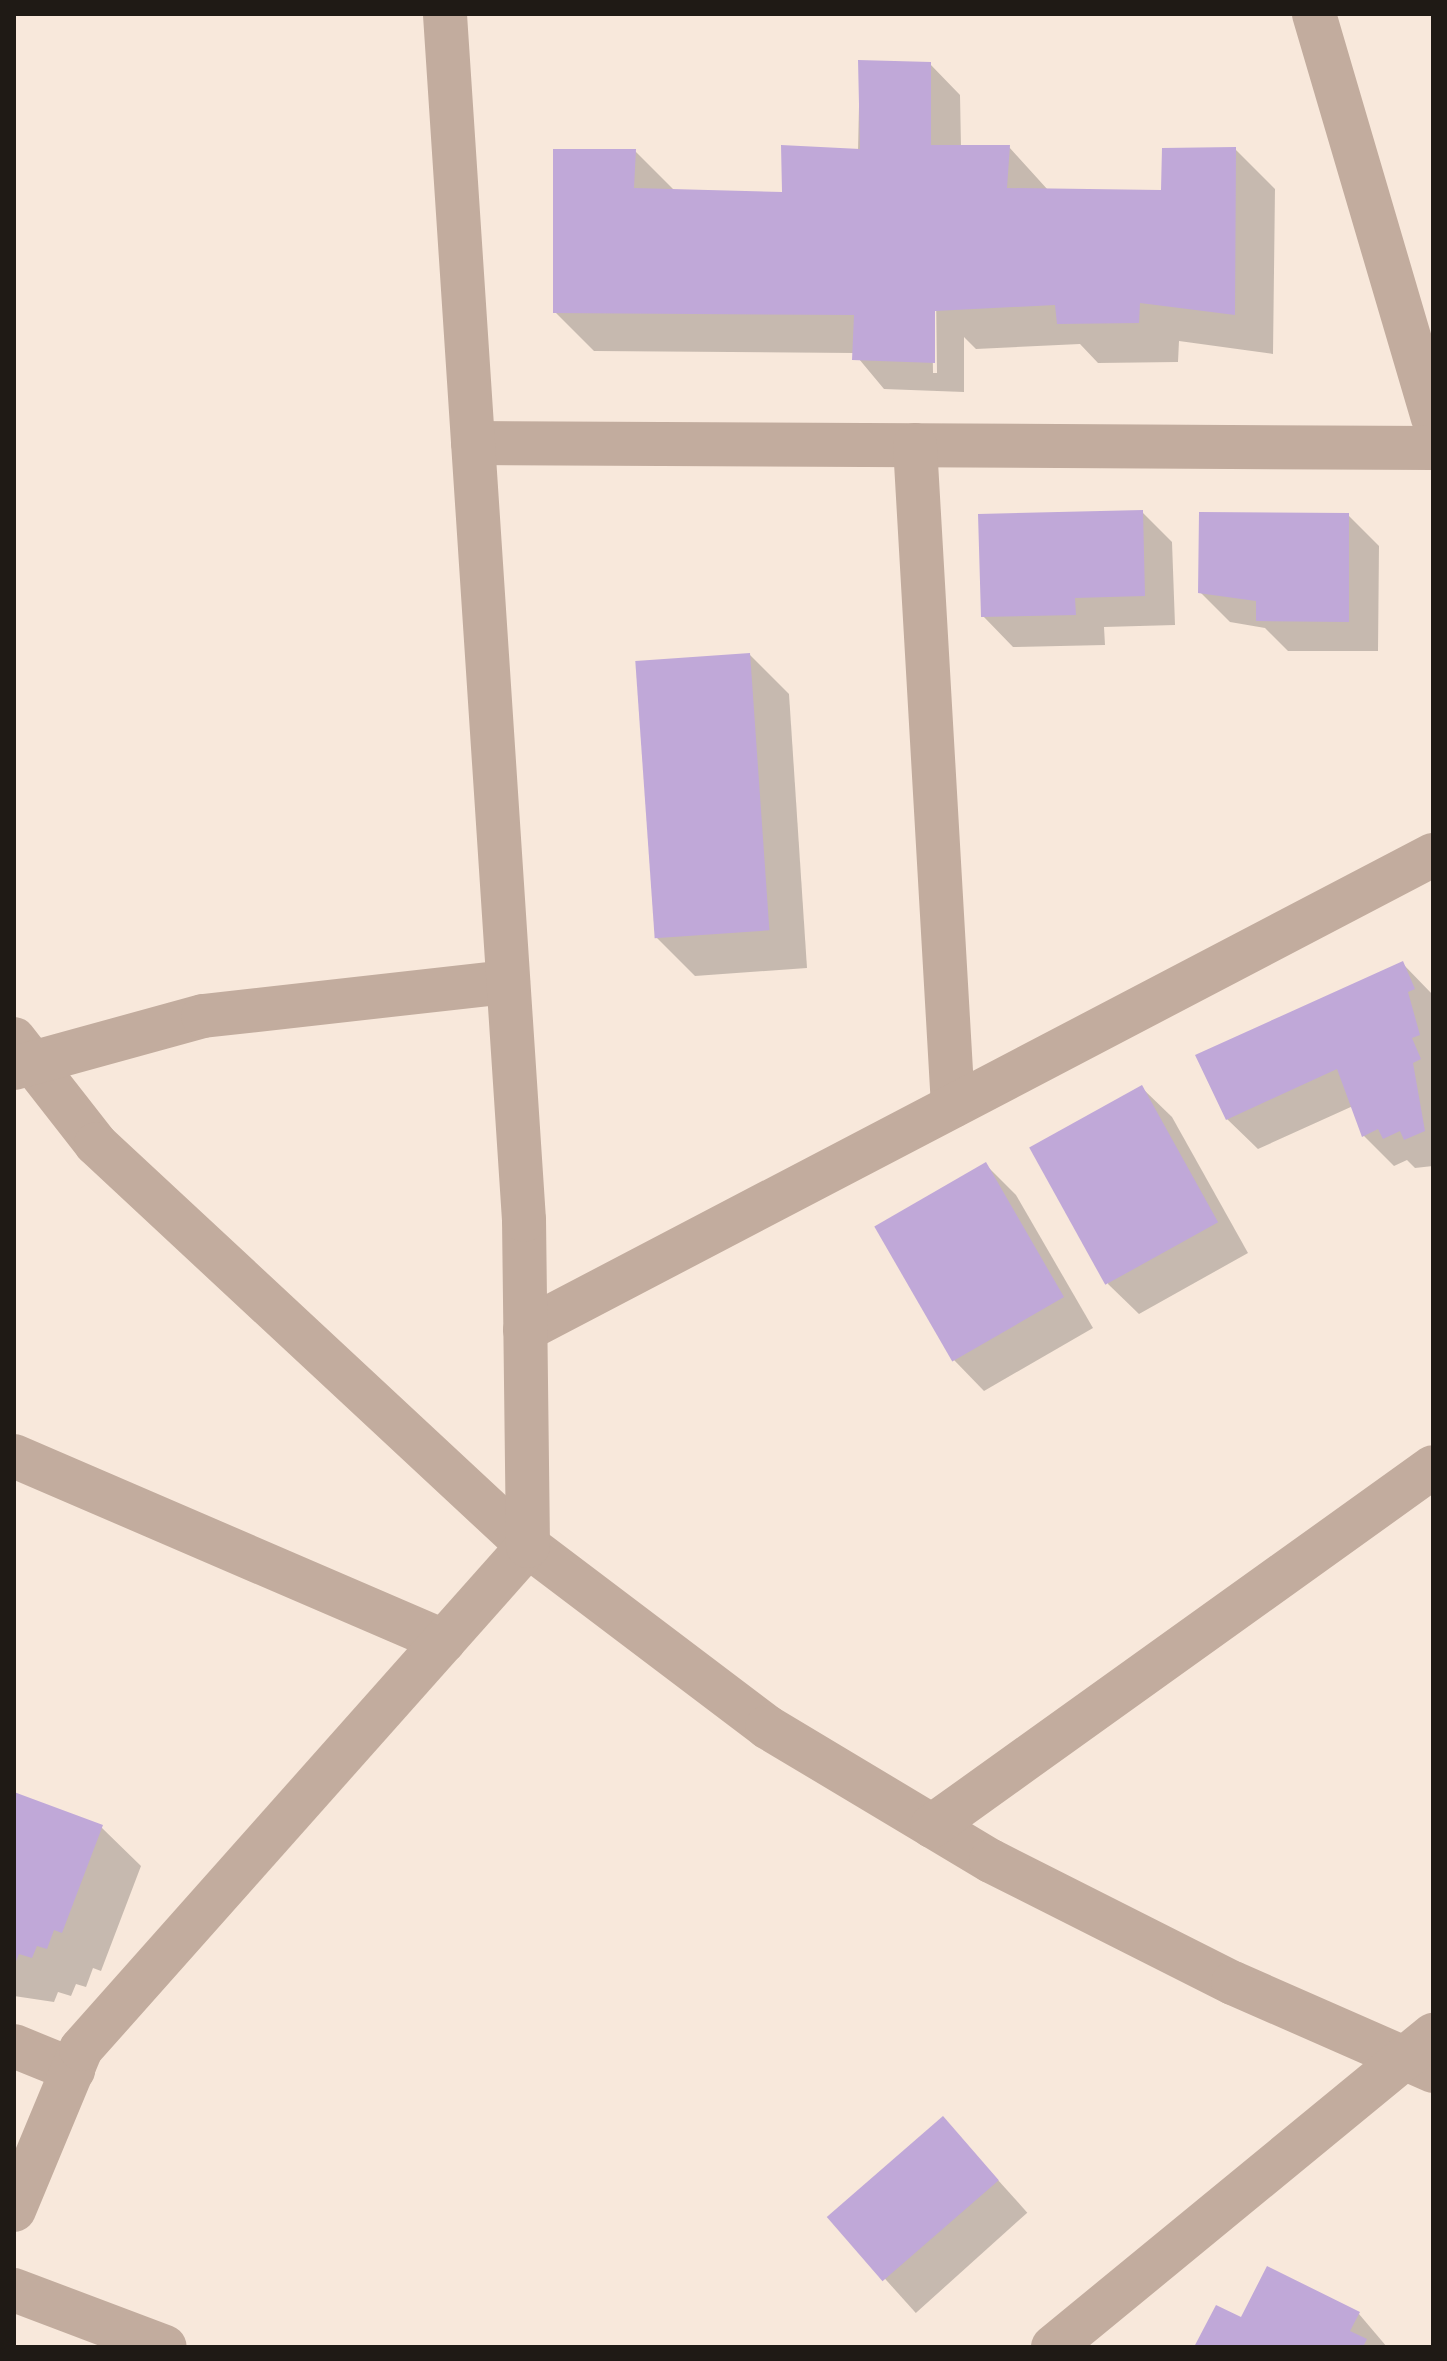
<!DOCTYPE html>
<style>
body{margin:0}
#map{position:relative;width:1447px;height:2361px;overflow:hidden;background:#f8e8db;font-family:Lato,sans-serif}
div>[style]{position:absolute}
[style*='--x']{left:calc(var(--x)*1px);top:calc(var(--y)*1px);width:calc(var(--w)*1px);rotate:calc(var(--a)*1deg)}
.shadow>*{inset:0;background:#0003;transform-origin:0 0}
.building>*{inset:0;background:#c0a8d8;transform-origin:0 0}
.minor>*{height:44px;margin:-22px;padding:0 22px;transform-origin:22px;border-radius:22px;background:#c2ac9e}
span{translate:-50% -50%;white-space:nowrap;text-align:center;line-height:1.15;-webkit-text-stroke:6px #fdf7f2;paint-order:stroke}
.frame{position:absolute;inset:0;border:16px solid #1f1a15;pointer-events:none}
</style>
<div id="map">
<div class="shadow">
<i style="clip-path:polygon(evenodd,860px 62px,930px 64px,960px 95px,961px 147px,1009px 147px,1048px 190px,1163px 192px,1235px 149px,1275px 189px,1273px 354px,1179px 341px,1178px 362px,1098px 363px,1080px 344px,976px 349px,964px 337px,964px 392px,884px 389px,854px 353px,594px 351px,555px 312px,635px 151px,675px 191px,784px 195px,858px 151px,860px 62px,931px 210px,935px 210px,937px 373px,933px 373px,931px 210px)"></i>
<i style="clip-path:polygon(1142px 512px,1172px 542px,1175px 625px,1104px 627px,1105px 645px,1013px 647px,983px 616px)"></i>
<i style="clip-path:polygon(1348px 515px,1379px 546px,1378px 651px,1288px 651px,1265px 628px,1230px 622px,1200px 592px)"></i>
<i style="clip-path:polygon(750px 655px,789px 694px,807px 968px,695px 976px,656px 937px)"></i>
<i style="clip-path:polygon(1402px 963px,1433px 995px,1433px 1166px,1415px 1168px,1407px 1160px,1394px 1166px,1364px 1136px,1353px 1106px,1258px 1149px,1227px 1119px)"></i>
<i style="clip-path:polygon(1141px 1087px,1172px 1117px,1248px 1253px,1139px 1314px,1108px 1284px)"></i>
<i style="clip-path:polygon(986px 1165px,1016px 1195px,1093px 1328px,984px 1391px,954px 1360px)"></i>
<i style="clip-path:polygon(14px 1794px,101px 1827px,141px 1866px,101px 1971px,93px 1968px,86px 1987px,76px 1984px,71px 1996px,58px 1992px,54px 2002px,14px 1996px)"></i>
<i style="left:943px;top:2119px;width:126px;height:150px;rotate:48deg"></i>
<i style="clip-path:polygon(1359px 2314px,1387px 2347px,1198px 2347px,1242px 2320px)"></i>
</div>
<div class="building">
<i style="clip-path:polygon(858px 60px,931px 62px,931px 145px,1010px 145px,1007px 188px,1161px 190px,1162px 148px,1236px 147px,1235px 315px,1140px 303px,1139px 323px,1057px 324px,1055px 305px,935px 311px,935px 363px,852px 360px,854px 315px,553px 313px,553px 149px,636px 149px,634px 188px,782px 192px,781px 145px,860px 149px)"></i>
<i style="clip-path:polygon(1143px 510px,1145px 596px,1075px 598px,1076px 615px,981px 617px,978px 514px)"></i>
<i style="clip-path:polygon(1199px 512px,1349px 513px,1349px 622px,1256px 621px,1256px 601px,1198px 593px)"></i>
<i style="left:750px;top:653px;width:278px;height:115px;rotate:86deg"></i>
<i style="clip-path:polygon(1403px 961px,1415px 989px,1408px 992px,1420px 1035px,1412px 1038px,1421px 1059px,1413px 1063px,1425px 1131px,1404px 1140px,1400px 1131px,1383px 1139px,1378px 1129px,1362px 1137px,1337px 1069px,1226px 1120px,1195px 1055px)"></i>
<i style="left:1142px;top:1085px;width:157px;height:129px;rotate:61deg"></i>
<i style="left:986px;top:1162px;width:156px;height:129px;rotate:60deg"></i>
<i style="clip-path:polygon(14px 1792px,103px 1825px,62px 1933px,54px 1930px,47px 1949px,37px 1946px,32px 1958px,19px 1954px,14px 1966px)"></i>
<i style="left:943px;top:2116px;width:85px;height:154px;rotate:49deg"></i>
<i style="clip-path:polygon(1267px 2266px,1360px 2312px,1350px 2331px,1367px 2339px,1363px 2347px,1194px 2347px,1216px 2305px,1241px 2317px)"></i>
</div>
<div class="minor">
<i style="--x:1314;--y:14;--w:421;--a:73.6"></i>
<i style="--x:473;--y:443;--w:960;--a:0.3"></i>
<i style="--x:915;--y:445;--w:662;--a:86.71"></i>
<i style="--x:14;--y:1039;--w:133;--a:52"></i>
<i style="--x:96;--y:1144;--w:590;--a:42.94"></i>
<i style="--x:528;--y:1546;--w:300;--a:37.1"></i>
<i style="--x:767;--y:1727;--w:261;--a:30.9"></i>
<i style="--x:991;--y:1861;--w:271;--a:26.8"></i>
<i style="--x:1233;--y:1983;--w:219;--a:23.7"></i>
<i style="--x:14;--y:1068;--w:196;--a:-15.4"></i>
<i style="--x:203;--y:1016;--w:307;--a:-6.4"></i>
<i style="--x:525;--y:1330;--w:1025;--a:-27.62"></i>
<i style="--x:14;--y:1456;--w:468;--a:23.3"></i>
<i style="--x:932;--y:1826;--w:616;--a:-35.62"></i>
<i style="--x:14;--y:2046;--w:64;--a:22.1"></i>
<i style="--x:14;--y:2210;--w:174;--a:-67.4"></i>
<i style="--x:81;--y:2049;--w:673;--a:-48.37"></i>
<i style="--x:528;--y:1546;--w:326;--a:-90.7"></i>
<i style="--x:524;--y:1220;--w:1209;--a:-93.75"></i>
<i style="--x:14;--y:2290;--w:161;--a:20.7"></i>
<i style="--x:1053;--y:2347;--w:492;--a:-39.4"></i>
</div>
<div class="frame"></div>
</div>
